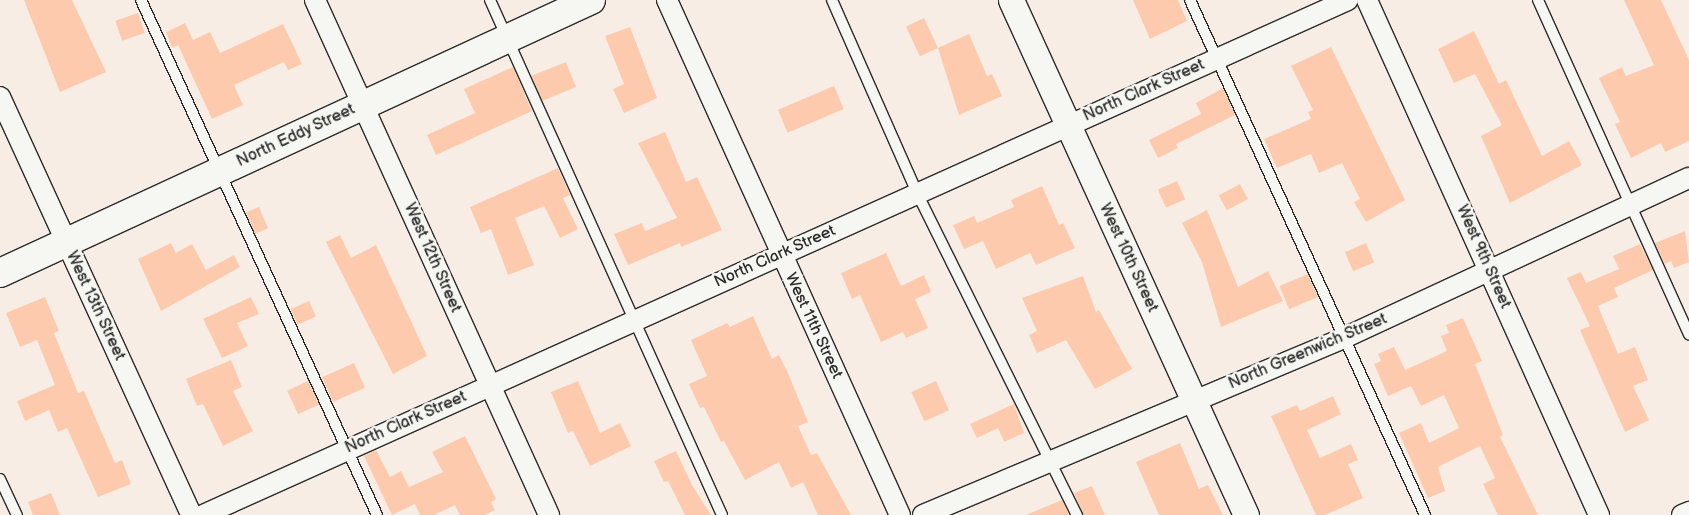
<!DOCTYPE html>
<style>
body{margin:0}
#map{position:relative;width:1689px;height:515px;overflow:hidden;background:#f8ede4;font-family:"Balsamiq Sans",sans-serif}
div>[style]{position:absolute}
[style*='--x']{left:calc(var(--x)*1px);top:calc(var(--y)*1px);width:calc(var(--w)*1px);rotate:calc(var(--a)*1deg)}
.building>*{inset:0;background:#fecaae;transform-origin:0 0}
.roads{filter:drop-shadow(1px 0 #2b2b2b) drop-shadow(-1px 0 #2b2b2b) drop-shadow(0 1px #2b2b2b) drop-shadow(0 -1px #2b2b2b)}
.service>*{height:10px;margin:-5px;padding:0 5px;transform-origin:5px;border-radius:5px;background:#f6f6f2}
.minor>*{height:20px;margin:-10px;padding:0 10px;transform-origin:10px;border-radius:10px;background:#f6f6f2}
.tertiary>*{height:25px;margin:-12.5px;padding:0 12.5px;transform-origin:12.5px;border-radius:12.5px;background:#f6f6f2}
.secondary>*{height:28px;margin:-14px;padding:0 14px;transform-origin:14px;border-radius:14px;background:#f6f6f2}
span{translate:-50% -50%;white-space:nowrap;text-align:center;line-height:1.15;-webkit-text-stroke:5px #f6f6f2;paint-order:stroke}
.street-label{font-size:16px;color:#2b2b2b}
</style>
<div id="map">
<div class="building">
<i style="clip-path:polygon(24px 0,72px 0,106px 72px,60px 92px)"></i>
<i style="clip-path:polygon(1133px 0,1178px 0,1187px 21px,1150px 39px)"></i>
<i style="clip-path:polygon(1624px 0,1661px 0,1689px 60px,1689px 141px,1665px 152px,1661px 143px,1631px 158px,1615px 124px,1620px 122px,1599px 78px,1622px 67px,1626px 76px,1654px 65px)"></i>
<i style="left:138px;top:13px;width:21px;height:24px;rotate:71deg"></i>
<i style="left:924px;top:18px;width:33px;height:20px;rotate:65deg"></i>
<i style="clip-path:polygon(185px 23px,193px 40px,210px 32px,220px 53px,283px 24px,302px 64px,288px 70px,284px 62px,234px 85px,243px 105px,212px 119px,178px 45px,172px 48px,166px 32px)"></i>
<i style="clip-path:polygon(630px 27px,657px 98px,624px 113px,613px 89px,624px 84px,605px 36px)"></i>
<i style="clip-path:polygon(1474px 31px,1499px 84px,1506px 80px,1542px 156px,1569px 141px,1582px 165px,1510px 203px,1481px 136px,1502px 125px,1475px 74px,1454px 83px,1438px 49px)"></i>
<i style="clip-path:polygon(969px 34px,987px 76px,992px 74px,1002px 96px,959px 115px,938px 48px)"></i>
<i style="clip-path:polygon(1331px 47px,1405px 200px,1366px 222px,1354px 202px,1360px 199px,1342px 163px,1319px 173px,1311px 154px,1277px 168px,1264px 139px,1311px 119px,1308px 112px,1313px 110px,1291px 66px)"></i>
<i style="left:566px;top:62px;width:27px;height:37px;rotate:68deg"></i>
<i style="clip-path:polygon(513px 67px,532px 111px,436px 155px,427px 135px,475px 113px,464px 89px)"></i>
<i style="left:834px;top:86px;width:25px;height:61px;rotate:67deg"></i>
<i style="clip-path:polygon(1223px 88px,1235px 115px,1176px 144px,1178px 148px,1158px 158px,1149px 140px,1201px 114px,1196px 103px)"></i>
<i style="clip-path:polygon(665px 132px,686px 182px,697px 177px,722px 230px,681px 247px,680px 243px,628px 265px,614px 234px,642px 223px,645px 231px,677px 218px,638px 143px)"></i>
<i style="clip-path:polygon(558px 168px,570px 195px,563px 198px,578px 229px,560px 238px,544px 206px,515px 218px,534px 265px,508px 275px,491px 229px,481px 233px,470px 207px)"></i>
<i style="left:1177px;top:181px;width:20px;height:21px;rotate:66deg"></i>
<i style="left:1240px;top:184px;width:17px;height:24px;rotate:62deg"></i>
<i style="clip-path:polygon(1042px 186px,1059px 225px,1063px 223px,1075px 248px,1036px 265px,1030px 253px,996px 269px,983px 241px,964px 249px,953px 225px,974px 216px,977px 223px,1014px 207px,1011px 200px)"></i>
<i style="left:259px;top:207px;width:23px;height:14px;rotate:67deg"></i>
<i style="clip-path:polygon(1207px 210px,1238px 287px,1268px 271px,1283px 301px,1221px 327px,1202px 262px,1182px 223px)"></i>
<i style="clip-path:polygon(1685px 231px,1689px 262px,1674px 268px,1671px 261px,1665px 264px,1655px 243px)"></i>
<i style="clip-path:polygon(340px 235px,351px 258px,376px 245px,427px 356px,393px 374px,326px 242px)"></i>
<i style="clip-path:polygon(171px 243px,176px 253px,192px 244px,206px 270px,234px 255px,240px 267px,161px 311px,138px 259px)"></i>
<i style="left:1366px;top:243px;width:21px;height:23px;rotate:67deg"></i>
<i style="clip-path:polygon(1640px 244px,1653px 270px,1614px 288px,1618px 297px,1598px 306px,1618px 354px,1635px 347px,1648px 380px,1633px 386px,1649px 420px,1625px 432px,1580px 330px,1590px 326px,1567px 278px,1581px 272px,1586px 283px,1619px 269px,1613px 256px)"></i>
<i style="clip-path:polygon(886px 253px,901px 286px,924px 275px,931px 292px,915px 299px,928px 328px,906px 338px,903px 332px,881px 342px,860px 295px,852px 299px,841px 273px)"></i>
<i style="left:1308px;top:274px;width:25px;height:31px;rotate:67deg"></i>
<i style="clip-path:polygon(1083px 276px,1096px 312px,1099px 310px,1132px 369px,1095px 389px,1066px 340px,1037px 353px,1029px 335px,1037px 331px,1022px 298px)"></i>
<i style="clip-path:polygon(45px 297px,59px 331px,54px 333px,78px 393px,84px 391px,115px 463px,122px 460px,131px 484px,98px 497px,67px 428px,58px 432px,49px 410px,25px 421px,17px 401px,55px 385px,37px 340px,20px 347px,6px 313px)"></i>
<i style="clip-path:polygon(251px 297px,259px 314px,237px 323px,248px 346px,222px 358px,203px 319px)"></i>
<i style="left:309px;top:301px;width:17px;height:20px;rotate:66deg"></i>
<i style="clip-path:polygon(753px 316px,772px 359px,779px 355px,788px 373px,808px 422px,798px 426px,811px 455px,817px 453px,851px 515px,818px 515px,803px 482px,791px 488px,779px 462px,745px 480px,724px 441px,721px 442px,704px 407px,700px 408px,689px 384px,707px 376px,691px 340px,727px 323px,730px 327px)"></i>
<i style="clip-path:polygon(1463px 318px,1482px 361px,1475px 364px,1503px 435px,1500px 437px,1538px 515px,1498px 515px,1483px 484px,1495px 478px,1480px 446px,1438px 467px,1445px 491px,1428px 498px,1399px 433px,1421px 423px,1429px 443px,1459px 428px,1444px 395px,1421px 406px,1411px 386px,1388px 396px,1374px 364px,1381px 361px,1378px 354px,1394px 347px,1405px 370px,1447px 351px,1441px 336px,1449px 333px,1446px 325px)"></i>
<i style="clip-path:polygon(231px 360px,242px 387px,233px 391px,253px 431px,223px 446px,203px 404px,197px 406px,186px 379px)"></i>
<i style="left:354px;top:363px;width:27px;height:35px;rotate:66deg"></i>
<i style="left:308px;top:381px;width:26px;height:23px;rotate:65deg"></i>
<i style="clip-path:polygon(578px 381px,600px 433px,620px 423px,631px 446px,590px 466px,573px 431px,568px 433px,551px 392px)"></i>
<i style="left:936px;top:381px;width:32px;height:27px;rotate:66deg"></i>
<i style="clip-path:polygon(1333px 396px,1341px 414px,1307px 430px,1320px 458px,1351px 444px,1358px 460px,1348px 464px,1363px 498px,1325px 515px,1316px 515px,1271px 416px,1297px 405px,1300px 411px)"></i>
<i style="clip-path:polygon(1014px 404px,1024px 433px,1004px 442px,998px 428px,977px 438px,970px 424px)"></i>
<i style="clip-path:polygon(465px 436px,496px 499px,491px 502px,495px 510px,485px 515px,460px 515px,455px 505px,434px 515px,420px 515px,415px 504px,392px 515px,364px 456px,376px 450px,390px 477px,401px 471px,409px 487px,443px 472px,432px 452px)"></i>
<i style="clip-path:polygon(1180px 443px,1199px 489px,1208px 485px,1223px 515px,1159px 515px,1136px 462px)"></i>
<i style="clip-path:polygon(676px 451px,692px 485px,711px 515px,685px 515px,668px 481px,664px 482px,654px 461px)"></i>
<i style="clip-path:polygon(1092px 486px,1105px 515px,1084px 515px,1074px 493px)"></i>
<i style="clip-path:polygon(51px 493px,60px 515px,33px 515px,28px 502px)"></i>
<i style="clip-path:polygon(1062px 500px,1069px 515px,1026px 515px)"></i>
</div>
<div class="roads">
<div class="service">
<i style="--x:141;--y:0;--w:566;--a:65.38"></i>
<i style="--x:490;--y:0;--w:565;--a:65.75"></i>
<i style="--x:832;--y:0;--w:211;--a:66.2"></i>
<i style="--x:917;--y:193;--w:360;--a:63.6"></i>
<i style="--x:1190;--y:0;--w:566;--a:65.47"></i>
<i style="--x:1538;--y:0;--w:367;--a:65.7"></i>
<i style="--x:0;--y:479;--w:40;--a:65"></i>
</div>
<div class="minor">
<i style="--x:315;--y:0;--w:566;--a:65.56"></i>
<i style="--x:667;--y:0;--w:565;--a:65.66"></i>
<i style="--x:1367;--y:0;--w:565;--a:65.75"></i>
<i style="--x:0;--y:97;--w:460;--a:65.4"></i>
<i style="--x:203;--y:515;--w:1255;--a:-24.22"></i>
<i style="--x:923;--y:515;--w:459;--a:-22.8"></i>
<i style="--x:1346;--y:337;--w:378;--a:-24.9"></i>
<i style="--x:1682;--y:515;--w:8;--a:-23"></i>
</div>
<div class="tertiary">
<i style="--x:1011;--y:0;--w:566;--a:65.47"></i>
</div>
<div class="secondary">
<i style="--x:0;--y:273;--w:651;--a:-24.79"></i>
</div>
</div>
<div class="street-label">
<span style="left:1144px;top:91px;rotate:-24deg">North Clark Street</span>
<span style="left:296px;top:136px;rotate:-25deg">North Eddy Street</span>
<span style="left:775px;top:257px;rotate:-24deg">North Clark Street</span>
<span style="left:1483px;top:257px;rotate:66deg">West 9th Street</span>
<span style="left:432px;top:258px;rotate:66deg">West 12th Street</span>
<span style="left:1128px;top:258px;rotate:65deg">West 10th Street</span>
<span style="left:95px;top:306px;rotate:65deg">West 13th Street</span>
<span style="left:813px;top:326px;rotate:65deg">West 11th Street</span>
<span style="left:1308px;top:352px;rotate:-23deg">North Greenwich Street</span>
<span style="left:406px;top:423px;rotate:-24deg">North Clark Street</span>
</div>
</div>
